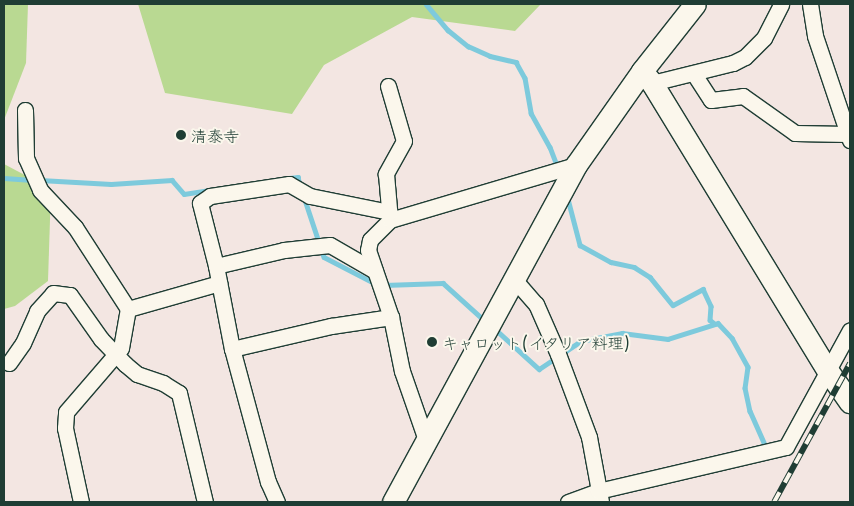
<!DOCTYPE html>
<meta charset="utf-8">
<style>
body{margin:0}
#map{position:relative;width:854px;height:506px;overflow:hidden;background:#f3e6e2;font-family:"Playpen Sans","Klee One",sans-serif}
div>[style]{position:absolute}
[style*='--x']{left:calc(var(--x)*1px);top:calc(var(--y)*1px);width:calc(var(--w)*1px);rotate:calc(var(--a)*1deg)}
.green>*{inset:0;background:#b9d992}
.stream>*{height:4.5px;margin:-2.25px;padding:0 2.25px;transform-origin:2.25px;border-radius:2.25px;background:#7dcadc}
.roads{filter:drop-shadow(1px 0 #1f3d34) drop-shadow(-1px 0 #1f3d34) drop-shadow(0 1px #1f3d34) drop-shadow(0 -1px #1f3d34)}
.street>*{height:15px;margin:-7.5px;padding:0 7.5px;transform-origin:7.5px;border-radius:7.5px;background:#fbf7ec}
.secondary>*{height:21px;margin:-10.5px;padding:0 10.5px;transform-origin:10.5px;border-radius:10.5px;background:#fbf7ec}
.rail>*{height:5.5px;margin-top:-2.75px;transform-origin:0;background:repeating-linear-gradient(90deg,#fbf7ec 0 11px,#1f3d34 0 22px);box-sizing:border-box;border-block:1px solid #1f3d34}
.dots>*{width:14px;height:14px;translate:-50% -50%;box-sizing:border-box;border:2px solid #fbf7ec;border-radius:50%}
span{translate:-50% -50%;white-space:nowrap;text-align:center;line-height:1.15;-webkit-text-stroke:4px #fbf7ec;paint-order:stroke}
.poi-label{font-size:16px;color:#1f3d34}
.left{translate:0 -50%;text-align:left}
.frame{position:absolute;inset:0;border:5px solid #1f3d34;pointer-events:none}
</style>
<div id="map">
<div class="green">
<i style="clip-path:polygon(4px 4px,28px 4px,26px 63px,4px 120px)"></i>
<i style="clip-path:polygon(138px 4px,541px 4px,515px 31px,412px 17px,324px 65px,292px 114px,165px 93px)"></i>
<i style="clip-path:polygon(4px 164px,51px 189px,48px 281px,15px 306px,4px 309px)"></i>
</div>
<div class="stream">
<i style="--x:426;--y:4;--w:34;--a:50"></i>
<i style="--x:448;--y:30;--w:26;--a:39"></i>
<i style="--x:468;--y:46;--w:24;--a:24"></i>
<i style="--x:490;--y:56;--w:27;--a:13"></i>
<i style="--x:516;--y:62;--w:18;--a:61"></i>
<i style="--x:525;--y:78;--w:36;--a:80"></i>
<i style="--x:531;--y:113;--w:39;--a:61"></i>
<i style="--x:550;--y:147;--w:22;--a:69"></i>
<i style="--x:4;--y:178;--w:28;--a:4"></i>
<i style="--x:289;--y:178;--w:9;--a:-6"></i>
<i style="--x:298;--y:177;--w:8;--a:76"></i>
<i style="--x:40;--y:180;--w:71;--a:3.2"></i>
<i style="--x:111;--y:184;--w:61;--a:-3.8"></i>
<i style="--x:172;--y:180;--w:18;--a:49"></i>
<i style="--x:184;--y:194;--w:26;--a:-9"></i>
<i style="--x:567;--y:195;--w:52;--a:75.4"></i>
<i style="--x:580;--y:245;--w:35;--a:29"></i>
<i style="--x:611;--y:262;--w:24;--a:12"></i>
<i style="--x:634;--y:267;--w:19;--a:32"></i>
<i style="--x:650;--y:277;--w:36;--a:51"></i>
<i style="--x:673;--y:305;--w:34;--a:-28"></i>
<i style="--x:703;--y:289;--w:19;--a:65"></i>
<i style="--x:711;--y:306;--w:14;--a:94"></i>
<i style="--x:710;--y:320;--w:6;--a:39"></i>
<i style="--x:304;--y:197;--w:63;--a:71.6"></i>
<i style="--x:324;--y:257;--w:59;--a:27.4"></i>
<i style="--x:384;--y:285;--w:59;--a:-1.9"></i>
<i style="--x:443;--y:283;--w:55;--a:42.1"></i>
<i style="--x:494;--y:328;--w:61;--a:42.3"></i>
<i style="--x:539;--y:369;--w:50;--a:-33.7"></i>
<i style="--x:581;--y:341;--w:42;--a:-11"></i>
<i style="--x:622;--y:333;--w:46;--a:7.4"></i>
<i style="--x:668;--y:339;--w:52;--a:-17.7"></i>
<i style="--x:718;--y:323;--w:21;--a:47"></i>
<i style="--x:732;--y:338;--w:33;--a:61"></i>
<i style="--x:748;--y:367;--w:21;--a:98"></i>
<i style="--x:745;--y:388;--w:24;--a:78"></i>
<i style="--x:750;--y:411;--w:34;--a:66"></i>
</div>
<div class="roads">
<div class="street">
<i style="--x:810;--y:4;--w:32;--a:81"></i>
<i style="--x:815;--y:36;--w:110;--a:71.4"></i>
<i style="--x:694;--y:74;--w:31;--a:57"></i>
<i style="--x:711;--y:100;--w:32;--a:-7"></i>
<i style="--x:743;--y:96;--w:64;--a:35.4"></i>
<i style="--x:795;--y:133;--w:52;--a:1.1"></i>
<i style="--x:652;--y:83;--w:83;--a:-13.9"></i>
<i style="--x:733;--y:63;--w:13;--a:-27"></i>
<i style="--x:745;--y:57;--w:27;--a:-45"></i>
<i style="--x:764;--y:38;--w:38;--a:-63"></i>
<i style="--x:388;--y:86;--w:57;--a:73.8"></i>
<i style="--x:404;--y:141;--w:38;--a:119"></i>
<i style="--x:386;--y:174;--w:46;--a:85"></i>
<i style="--x:390;--y:220;--w:28;--a:135"></i>
<i style="--x:370;--y:240;--w:10;--a:101"></i>
<i style="--x:368;--y:250;--w:71;--a:71.1"></i>
<i style="--x:391;--y:317;--w:55;--a:78.5"></i>
<i style="--x:402;--y:371;--w:73;--a:70.8"></i>
<i style="--x:25;--y:110;--w:48;--a:88.8"></i>
<i style="--x:26;--y:158;--w:35;--a:66"></i>
<i style="--x:40;--y:190;--w:51;--a:46.6"></i>
<i style="--x:75;--y:227;--w:98;--a:57.1"></i>
<i style="--x:128;--y:309;--w:95;--a:-15.9"></i>
<i style="--x:390;--y:220;--w:194;--a:-16.5"></i>
<i style="--x:216;--y:266;--w:70;--a:-13.2"></i>
<i style="--x:284;--y:250;--w:46;--a:-6.2"></i>
<i style="--x:330;--y:245;--w:52;--a:30"></i>
<i style="--x:513;--y:278;--w:35;--a:49"></i>
<i style="--x:536;--y:304;--w:55;--a:66.3"></i>
<i style="--x:558;--y:354;--w:89;--a:69.5"></i>
<i style="--x:589;--y:437;--w:66;--a:79.5"></i>
<i style="--x:232;--y:349;--w:102;--a:-13.1"></i>
<i style="--x:331;--y:326;--w:61;--a:-8.5"></i>
<i style="--x:9;--y:363;--w:24;--a:-55"></i>
<i style="--x:23;--y:343;--w:35;--a:-66"></i>
<i style="--x:37;--y:311;--w:24;--a:-48"></i>
<i style="--x:53;--y:293;--w:17;--a:7"></i>
<i style="--x:70;--y:295;--w:54;--a:54.8"></i>
<i style="--x:101;--y:339;--w:35;--a:46"></i>
<i style="--x:125;--y:364;--w:16;--a:40"></i>
<i style="--x:137;--y:374;--w:28;--a:19"></i>
<i style="--x:163;--y:383;--w:19;--a:32"></i>
<i style="--x:179;--y:393;--w:112;--a:76.6"></i>
<i style="--x:81;--y:502;--w:76;--a:-102.2"></i>
<i style="--x:65;--y:428;--w:16;--a:-86"></i>
<i style="--x:66;--y:412;--w:84;--a:-49.3"></i>
<i style="--x:121;--y:348;--w:40;--a:-80"></i>
<i style="--x:277;--y:502;--w:22;--a:-114"></i>
<i style="--x:268;--y:482;--w:138;--a:-105.1"></i>
<i style="--x:232;--y:349;--w:85;--a:-100.9"></i>
<i style="--x:216;--y:266;--w:65;--a:-104.3"></i>
<i style="--x:200;--y:203;--w:12;--a:-35"></i>
<i style="--x:210;--y:196;--w:80;--a:-8.6"></i>
<i style="--x:289;--y:184;--w:24;--a:30"></i>
<i style="--x:310;--y:196;--w:81;--a:11.4"></i>
<i style="--x:568;--y:502;--w:32;--a:-20"></i>
<i style="--x:598;--y:491;--w:193;--a:-13.2"></i>
<i style="--x:786;--y:447;--w:133;--a:-61.3"></i>
</div>
<div class="secondary">
<i style="--x:642;--y:71;--w:16;--a:50"></i>
<i style="--x:652;--y:83;--w:338;--a:58.6"></i>
<i style="--x:828;--y:371;--w:38;--a:55"></i>
<i style="--x:393;--y:502;--w:383;--a:-61.5"></i>
<i style="--x:576;--y:165;--w:115;--a:-54.9"></i>
<i style="--x:642;--y:71;--w:85;--a:-51.7"></i>
</div>
</div>
<div class="rail">
<i style="--x:774;--y:502;--w:158;--a:-61.3"></i>
</div>
<div class="dots">
<i style="left:181px;top:135px;background:#1f3d34"></i>
<i style="left:432px;top:342px;background:#1f3d34"></i>
</div>
<div class="poi-label">
<span class="left" style="left:191px;top:135px">清泰寺</span>
<span class="left" style="left:442px;top:342px">キャロット(イタリア料理)</span>
</div>
<div class="frame"></div>
</div>
